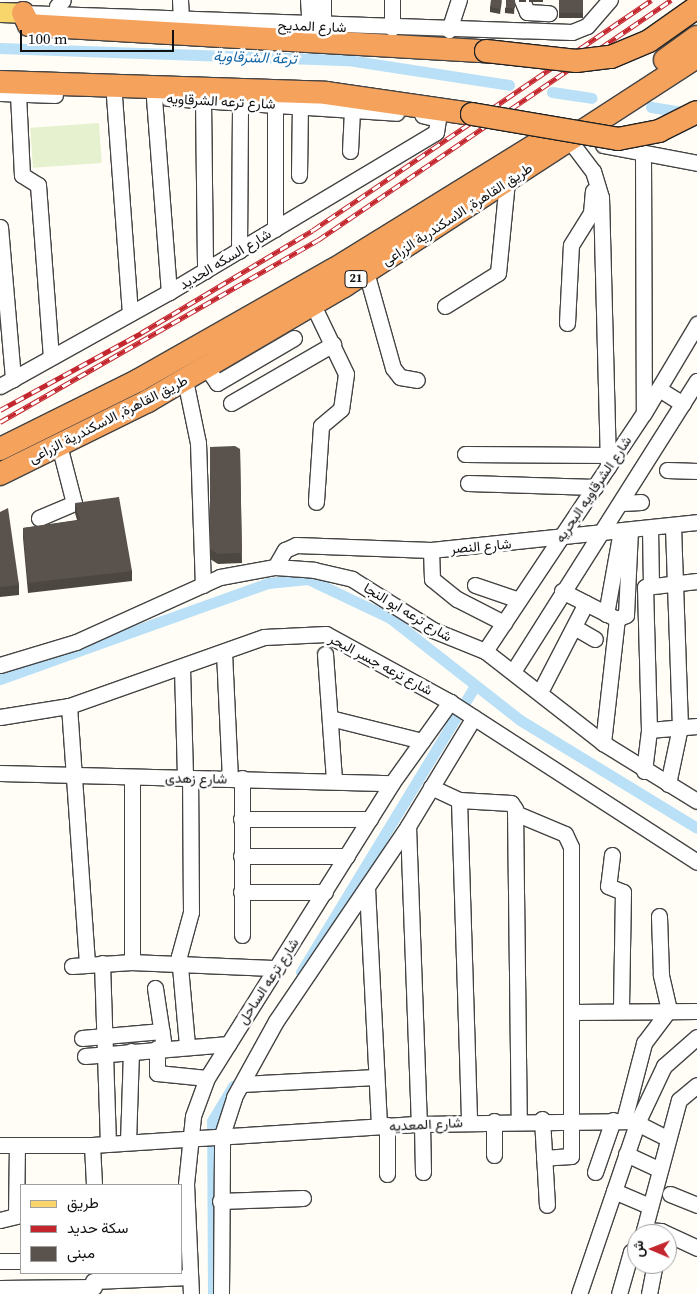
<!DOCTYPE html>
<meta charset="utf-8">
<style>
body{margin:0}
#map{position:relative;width:697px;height:1294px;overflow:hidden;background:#fffdf5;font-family:"Source Serif 4",Vazirmatn,serif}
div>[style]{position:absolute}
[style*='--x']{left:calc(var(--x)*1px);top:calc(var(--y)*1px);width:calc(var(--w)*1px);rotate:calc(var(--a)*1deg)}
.pitch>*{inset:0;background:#e6f2cf;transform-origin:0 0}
.canal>*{height:11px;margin:-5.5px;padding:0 5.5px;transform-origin:5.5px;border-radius:5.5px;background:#b9e0f7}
.roads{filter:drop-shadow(1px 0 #444) drop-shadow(-1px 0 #444) drop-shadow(0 1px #444) drop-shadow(0 -1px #444)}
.minor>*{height:15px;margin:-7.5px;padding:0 7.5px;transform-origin:7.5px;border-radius:7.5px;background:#fff}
.major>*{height:19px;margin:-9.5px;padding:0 9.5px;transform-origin:9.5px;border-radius:9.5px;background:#f9d66b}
.highway>*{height:22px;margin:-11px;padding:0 11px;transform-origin:11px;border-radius:11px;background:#f5a25d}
.rail>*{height:5px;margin-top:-2.5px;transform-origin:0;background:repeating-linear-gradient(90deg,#fff 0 9px,#c4262e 0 18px);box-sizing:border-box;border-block:1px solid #c4262e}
.bridges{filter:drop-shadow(1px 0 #222) drop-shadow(-1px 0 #222) drop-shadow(0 1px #222) drop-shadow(0 -1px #222)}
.highway-bridge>*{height:22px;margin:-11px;padding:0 11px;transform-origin:11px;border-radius:11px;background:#f5a25d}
.wall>*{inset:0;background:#4d4742;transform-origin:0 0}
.building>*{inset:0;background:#5a524d;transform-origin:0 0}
span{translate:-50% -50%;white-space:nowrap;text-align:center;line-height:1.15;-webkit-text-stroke:5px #fff;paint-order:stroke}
.shield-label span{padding:1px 4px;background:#fff;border:1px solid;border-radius:4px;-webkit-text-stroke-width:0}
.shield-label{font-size:12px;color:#111;font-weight:700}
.street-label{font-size:14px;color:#111}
.water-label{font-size:15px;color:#1768a6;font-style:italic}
.legend{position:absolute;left:20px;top:1184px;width:162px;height:90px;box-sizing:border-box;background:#fff;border:1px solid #a0a0a0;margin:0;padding:6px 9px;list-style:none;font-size:15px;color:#111}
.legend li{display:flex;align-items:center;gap:10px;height:25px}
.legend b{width:25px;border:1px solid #a0a0a0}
.north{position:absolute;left:627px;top:1224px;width:50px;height:50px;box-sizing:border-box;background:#fff;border:1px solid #a0a0a0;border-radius:50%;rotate:271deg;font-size:14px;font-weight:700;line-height:20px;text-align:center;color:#111}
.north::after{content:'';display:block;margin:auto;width:18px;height:22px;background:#c4262e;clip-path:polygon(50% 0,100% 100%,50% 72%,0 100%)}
.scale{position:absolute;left:20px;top:30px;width:154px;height:22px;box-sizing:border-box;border:2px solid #111;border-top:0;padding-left:6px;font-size:15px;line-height:18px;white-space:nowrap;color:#111;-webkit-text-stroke:4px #fff;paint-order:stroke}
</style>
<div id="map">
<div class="pitch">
<i style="left:99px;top:123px;width:40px;height:69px;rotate:86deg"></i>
</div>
<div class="canal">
<i style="--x:0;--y:48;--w:348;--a:2"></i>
<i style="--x:348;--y:60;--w:163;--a:8.8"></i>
<i style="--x:552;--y:92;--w:40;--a:8.5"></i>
<i style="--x:651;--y:107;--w:39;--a:9"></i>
<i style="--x:0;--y:679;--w:285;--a:-19.7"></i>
<i style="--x:268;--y:583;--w:40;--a:-5.7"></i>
<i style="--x:308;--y:579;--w:91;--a:25.4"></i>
<i style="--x:390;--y:618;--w:165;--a:38.1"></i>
<i style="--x:520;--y:720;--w:207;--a:31.4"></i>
<i style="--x:301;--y:972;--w:333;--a:-58.7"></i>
<i style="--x:213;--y:1294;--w:173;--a:-90.3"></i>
<i style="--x:212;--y:1121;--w:41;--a:-59"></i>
</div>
<div class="roads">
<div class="minor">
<i style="--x:180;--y:0;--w:19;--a:87"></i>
<i style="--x:308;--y:0;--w:26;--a:86"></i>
<i style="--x:323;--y:0;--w:26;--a:90"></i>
<i style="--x:522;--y:0;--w:13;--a:67"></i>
<i style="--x:527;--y:12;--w:22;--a:3"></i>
<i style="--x:57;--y:6;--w:8;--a:-45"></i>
<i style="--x:23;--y:13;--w:549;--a:1.98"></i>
<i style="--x:572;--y:32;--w:16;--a:-22"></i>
<i style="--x:587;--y:26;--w:35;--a:-49"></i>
<i style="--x:392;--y:28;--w:28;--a:-90"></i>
<i style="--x:449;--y:30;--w:32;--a:-72"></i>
<i style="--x:0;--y:93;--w:55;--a:2.1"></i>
<i style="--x:18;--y:94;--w:81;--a:87.2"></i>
<i style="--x:22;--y:175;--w:19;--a:32"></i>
<i style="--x:38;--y:185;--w:171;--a:85.7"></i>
<i style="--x:114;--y:96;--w:218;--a:85.8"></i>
<i style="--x:154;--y:98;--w:195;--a:85.6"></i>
<i style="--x:168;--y:98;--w:229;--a:3.7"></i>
<i style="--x:203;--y:100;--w:171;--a:89.3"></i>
<i style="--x:275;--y:104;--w:125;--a:90"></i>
<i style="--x:570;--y:141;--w:38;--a:53"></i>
<i style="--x:593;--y:171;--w:27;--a:73"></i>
<i style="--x:601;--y:197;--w:270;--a:88.5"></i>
<i style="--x:603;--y:145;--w:96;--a:10.8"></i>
<i style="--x:350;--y:151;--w:41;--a:-87.2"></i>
<i style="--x:643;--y:154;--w:259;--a:89.8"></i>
<i style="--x:299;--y:175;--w:69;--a:-89.2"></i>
<i style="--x:0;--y:227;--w:153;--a:85.1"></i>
<i style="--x:239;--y:251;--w:149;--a:-89.6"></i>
<i style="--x:366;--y:272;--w:100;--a:74.3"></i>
<i style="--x:393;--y:368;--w:11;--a:52"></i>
<i style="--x:400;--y:377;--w:17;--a:10"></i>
<i style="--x:313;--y:305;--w:76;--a:64.4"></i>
<i style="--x:346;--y:374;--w:35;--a:98"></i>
<i style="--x:341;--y:409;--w:26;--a:140"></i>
<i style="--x:321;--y:426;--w:76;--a:93.8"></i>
<i style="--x:445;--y:306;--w:62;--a:-31.9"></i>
<i style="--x:498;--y:273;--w:91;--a:-84.4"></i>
<i style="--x:567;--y:323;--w:78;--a:-87.1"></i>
<i style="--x:571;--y:245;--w:38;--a:-58"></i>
<i style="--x:591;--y:213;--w:22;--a:-85"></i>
<i style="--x:207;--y:368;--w:18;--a:56"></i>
<i style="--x:217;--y:383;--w:89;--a:-30.3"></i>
<i style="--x:185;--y:380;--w:64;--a:78.3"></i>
<i style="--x:198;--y:443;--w:142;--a:88"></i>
<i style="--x:0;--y:386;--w:193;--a:-29.1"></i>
<i style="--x:169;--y:292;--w:311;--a:-30.9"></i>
<i style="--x:436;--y:132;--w:13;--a:-81"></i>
<i style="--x:438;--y:119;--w:16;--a:-166"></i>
<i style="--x:659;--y:389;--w:28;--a:32"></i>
<i style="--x:231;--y:403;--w:118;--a:-30"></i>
<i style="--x:465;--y:454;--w:143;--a:0.4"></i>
<i style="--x:667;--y:470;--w:30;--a:2"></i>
<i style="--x:468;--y:483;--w:127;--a:1.8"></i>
<i style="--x:622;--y:503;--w:19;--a:-3"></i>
<i style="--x:39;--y:518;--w:38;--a:-23"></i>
<i style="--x:74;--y:503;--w:60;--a:-104.5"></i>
<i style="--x:650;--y:528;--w:57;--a:89"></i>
<i style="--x:431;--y:550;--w:29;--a:88"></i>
<i style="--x:432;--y:579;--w:32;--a:39"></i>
<i style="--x:457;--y:599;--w:53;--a:27.1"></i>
<i style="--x:275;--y:567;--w:20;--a:-60"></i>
<i style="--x:285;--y:550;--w:12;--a:-24"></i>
<i style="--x:296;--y:545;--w:135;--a:2.1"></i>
<i style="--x:431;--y:550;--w:267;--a:-6"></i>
<i style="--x:475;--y:585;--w:46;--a:18.8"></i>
<i style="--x:562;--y:591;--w:57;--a:27"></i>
<i style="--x:606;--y:614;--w:84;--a:-79.8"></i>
<i style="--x:617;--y:619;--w:10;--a:-24"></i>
<i style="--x:626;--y:615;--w:85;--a:-87.3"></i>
<i style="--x:574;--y:627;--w:24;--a:30"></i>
<i style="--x:485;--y:651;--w:286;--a:-56.3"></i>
<i style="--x:644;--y:413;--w:104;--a:-59.2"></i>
<i style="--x:224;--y:652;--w:126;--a:87.3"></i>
<i style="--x:325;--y:654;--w:127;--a:85.9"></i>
<i style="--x:0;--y:665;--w:79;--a:-16.8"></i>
<i style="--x:76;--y:642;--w:158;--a:-24.3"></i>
<i style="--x:220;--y:577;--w:56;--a:-10.3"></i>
<i style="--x:275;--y:567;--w:39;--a:4"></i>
<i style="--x:314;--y:570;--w:39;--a:13"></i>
<i style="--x:352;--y:579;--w:96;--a:32.2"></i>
<i style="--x:433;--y:630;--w:56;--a:22"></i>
<i style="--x:485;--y:651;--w:150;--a:37.9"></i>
<i style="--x:603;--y:743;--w:110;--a:31.7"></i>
<i style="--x:182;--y:668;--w:110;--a:88.4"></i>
<i style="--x:514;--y:670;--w:342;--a:-57.7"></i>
<i style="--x:540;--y:692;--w:100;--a:-62.7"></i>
<i style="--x:69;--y:706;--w:259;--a:86"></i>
<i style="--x:0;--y:717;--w:70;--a:-9.1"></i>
<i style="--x:69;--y:706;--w:207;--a:-19.5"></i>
<i style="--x:264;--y:637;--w:62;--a:-2.8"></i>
<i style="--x:326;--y:634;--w:141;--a:28.7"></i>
<i style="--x:450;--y:702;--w:294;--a:32.9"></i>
<i style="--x:330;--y:718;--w:95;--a:14"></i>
<i style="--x:649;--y:730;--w:48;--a:-4.8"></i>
<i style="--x:603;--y:743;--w:125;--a:-83.6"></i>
<i style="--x:644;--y:771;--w:41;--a:-83"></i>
<i style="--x:649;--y:730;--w:143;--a:-91.6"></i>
<i style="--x:645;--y:587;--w:52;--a:-6.6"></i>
<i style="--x:0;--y:773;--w:392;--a:1.5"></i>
<i style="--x:668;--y:784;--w:58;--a:-78.1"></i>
<i style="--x:680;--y:727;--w:202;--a:-92"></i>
<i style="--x:431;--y:787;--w:31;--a:25"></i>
<i style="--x:459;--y:800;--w:52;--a:3.3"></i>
<i style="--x:511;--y:803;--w:7;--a:56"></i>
<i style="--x:515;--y:809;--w:311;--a:89.3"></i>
<i style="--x:459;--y:800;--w:322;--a:88.2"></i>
<i style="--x:515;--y:813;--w:54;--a:22.8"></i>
<i style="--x:565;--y:834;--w:14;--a:65"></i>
<i style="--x:571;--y:847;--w:309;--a:90"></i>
<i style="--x:571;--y:1156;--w:27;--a:176"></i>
<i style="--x:241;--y:819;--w:129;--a:0"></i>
<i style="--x:408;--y:826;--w:298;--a:87.9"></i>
<i style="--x:612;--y:855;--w:31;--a:97"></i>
<i style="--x:608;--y:886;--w:16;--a:22"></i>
<i style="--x:623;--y:892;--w:119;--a:91"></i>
<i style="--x:241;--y:856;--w:106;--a:0"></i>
<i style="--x:367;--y:888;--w:238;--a:87.1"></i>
<i style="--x:241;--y:892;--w:84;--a:0"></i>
<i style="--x:242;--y:935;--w:157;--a:-90"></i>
<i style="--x:132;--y:962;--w:185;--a:-90"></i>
<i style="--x:102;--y:963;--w:181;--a:88.1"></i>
<i style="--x:72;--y:966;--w:60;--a:-3.8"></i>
<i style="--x:132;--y:962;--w:145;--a:2.4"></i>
<i style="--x:155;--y:988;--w:54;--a:81.4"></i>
<i style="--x:572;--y:1012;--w:125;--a:-0.5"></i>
<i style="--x:82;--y:1038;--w:80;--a:-5"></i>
<i style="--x:187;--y:1045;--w:89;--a:-95.1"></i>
<i style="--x:179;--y:956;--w:46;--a:-74.7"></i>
<i style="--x:191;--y:912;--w:134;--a:-90.4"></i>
<i style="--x:157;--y:1048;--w:25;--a:90"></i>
<i style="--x:157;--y:1073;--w:50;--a:5.7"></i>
<i style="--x:85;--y:1056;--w:144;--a:-4.8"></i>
<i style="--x:242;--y:1084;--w:134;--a:-3"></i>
<i style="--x:542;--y:1119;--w:86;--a:86.7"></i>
<i style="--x:624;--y:1120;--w:80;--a:-75.4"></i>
<i style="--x:644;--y:1043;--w:41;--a:-52.9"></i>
<i style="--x:669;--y:1010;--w:37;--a:-103"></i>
<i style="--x:661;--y:974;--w:58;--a:-92"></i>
<i style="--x:637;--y:1123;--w:34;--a:27"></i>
<i style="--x:422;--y:1124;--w:48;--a:88.8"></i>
<i style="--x:387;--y:1125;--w:49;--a:90"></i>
<i style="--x:128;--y:1142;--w:91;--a:-88.1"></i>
<i style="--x:0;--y:1145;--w:92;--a:0"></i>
<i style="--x:92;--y:1145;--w:328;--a:-3.7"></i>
<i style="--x:419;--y:1124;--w:219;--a:-0.8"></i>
<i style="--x:92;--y:1145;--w:40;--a:87.1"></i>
<i style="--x:626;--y:1154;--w:35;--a:25"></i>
<i style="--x:494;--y:1155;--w:34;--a:-90"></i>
<i style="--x:595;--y:1172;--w:55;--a:-70.9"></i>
<i style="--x:614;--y:1191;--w:39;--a:23"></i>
<i style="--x:670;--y:1194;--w:29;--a:22"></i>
<i style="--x:220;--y:1201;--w:83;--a:-2.1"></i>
<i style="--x:0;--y:1220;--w:16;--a:-14"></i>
<i style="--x:16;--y:1216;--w:68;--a:-89.2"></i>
<i style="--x:644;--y:1230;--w:17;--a:3"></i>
<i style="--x:661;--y:1231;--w:40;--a:25"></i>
<i style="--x:643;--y:1234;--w:139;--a:-75"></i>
<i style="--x:679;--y:1100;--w:23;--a:-40"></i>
<i style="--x:0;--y:1261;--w:21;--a:0"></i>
<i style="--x:93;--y:1281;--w:97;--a:-2.4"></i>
<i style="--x:0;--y:1288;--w:94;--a:-0.6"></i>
<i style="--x:191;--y:1294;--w:110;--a:-92.6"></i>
<i style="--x:186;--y:1184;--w:68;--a:-84.1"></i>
<i style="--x:193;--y:1116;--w:40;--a:-69.8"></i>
<i style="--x:207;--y:1078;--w:348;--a:-57.9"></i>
<i style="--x:392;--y:783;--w:100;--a:-54.4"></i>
<i style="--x:221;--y:1294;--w:159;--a:-89.6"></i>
<i style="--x:222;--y:1135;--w:40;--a:-72"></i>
<i style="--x:234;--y:1097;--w:87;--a:-61.1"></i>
<i style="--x:276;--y:1021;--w:235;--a:-55.9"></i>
<i style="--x:408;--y:826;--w:127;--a:-58.8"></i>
<i style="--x:579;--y:1294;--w:183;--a:-71.2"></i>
<i style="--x:638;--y:1121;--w:61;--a:-64.7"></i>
<i style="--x:664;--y:1066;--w:44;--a:-41.3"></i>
<i style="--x:619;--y:1294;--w:44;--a:-74.1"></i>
<i style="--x:631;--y:1252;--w:8;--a:-40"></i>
<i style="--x:649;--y:1294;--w:31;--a:-79"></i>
</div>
<div class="major">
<i style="--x:0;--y:12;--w:23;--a:2"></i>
</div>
<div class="highway">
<i style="--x:23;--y:13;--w:13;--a:63"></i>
<i style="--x:29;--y:25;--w:458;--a:3.3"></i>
<i style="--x:665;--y:60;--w:39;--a:-36"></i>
<i style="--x:0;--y:82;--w:326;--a:1.9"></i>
<i style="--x:326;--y:93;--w:148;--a:8.2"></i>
<i style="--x:0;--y:449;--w:155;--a:-26.4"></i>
<i style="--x:139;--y:380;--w:223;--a:-29.6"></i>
<i style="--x:333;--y:270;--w:261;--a:-31.7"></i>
<i style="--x:0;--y:474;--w:165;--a:-26.3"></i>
<i style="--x:148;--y:401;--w:227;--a:-30.4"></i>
<i style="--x:344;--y:286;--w:421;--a:-33"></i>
</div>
</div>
<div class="rail">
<i style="--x:0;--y:410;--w:161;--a:-28.6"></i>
<i style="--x:141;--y:333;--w:200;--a:-30.9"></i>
<i style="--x:313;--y:230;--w:409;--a:-34.2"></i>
<i style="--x:0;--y:422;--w:366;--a:-29.8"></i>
<i style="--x:318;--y:240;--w:427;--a:-34.2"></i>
</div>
<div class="bridges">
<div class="highway-bridge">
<i style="--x:486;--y:51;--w:91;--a:6.3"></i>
<i style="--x:576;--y:61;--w:35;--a:-7"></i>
<i style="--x:611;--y:57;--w:41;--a:-22.8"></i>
<i style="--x:649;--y:41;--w:59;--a:-35.3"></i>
<i style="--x:472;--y:114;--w:148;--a:9.7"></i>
<i style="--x:618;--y:139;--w:42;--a:-11"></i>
<i style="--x:659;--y:131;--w:42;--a:-26.6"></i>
</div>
</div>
<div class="wall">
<i style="clip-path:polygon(502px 0,500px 14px,490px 12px,490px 7px)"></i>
<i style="clip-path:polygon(515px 0,514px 14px,505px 13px,505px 8px)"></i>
<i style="left:519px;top:0;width:7px;height:2px"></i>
<i style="left:529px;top:0;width:14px;height:2px"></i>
<i style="left:559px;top:0;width:24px;height:18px"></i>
<i style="clip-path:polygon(210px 447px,240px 449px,242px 563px,218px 564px,210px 559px)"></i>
<i style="clip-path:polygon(75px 503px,132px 571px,132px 581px,28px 593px,23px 538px,23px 528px,77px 520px,75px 513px)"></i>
<i style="clip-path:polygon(0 512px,19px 585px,19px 595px,0 597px)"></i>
</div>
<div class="building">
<i style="clip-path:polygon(491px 0,501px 0,500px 9px,490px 7px)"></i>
<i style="left:506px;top:0;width:9px;height:8px"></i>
<i style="left:559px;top:0;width:24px;height:13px"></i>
<i style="clip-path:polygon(235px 446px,240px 449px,242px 553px,218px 554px,210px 549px,210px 447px)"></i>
<i style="clip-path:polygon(119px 497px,132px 571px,28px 583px,23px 528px,80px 520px,75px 503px)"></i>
<i style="clip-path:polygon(8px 508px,19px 585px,0 587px,0 512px)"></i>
</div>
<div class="shield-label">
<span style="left:356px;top:279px">21</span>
</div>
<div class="street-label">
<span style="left:312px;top:26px;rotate:2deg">شارع المديح</span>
<span style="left:221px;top:101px;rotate:3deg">شارع ترعه الشرقاويه</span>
<span style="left:457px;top:214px;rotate:-33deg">طريق القاهرة, الاسكندرية الزراعى</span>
<span style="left:225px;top:259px;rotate:-31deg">شارع السكه الحديد</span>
<span style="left:108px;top:419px;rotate:-27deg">طريق القاهرة, الاسكندرية الزراعى</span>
<span style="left:593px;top:489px;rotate:-56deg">شارع الشرقاويه البحريه</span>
<span style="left:481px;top:546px;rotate:-5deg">شارع النصر</span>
<span style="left:408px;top:612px;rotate:31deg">شارع ترعه ابو النجا</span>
<span style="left:381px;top:664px;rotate:28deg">شارع ترعه جسر البحر</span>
<span style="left:196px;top:778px;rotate:1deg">شارع زهدى</span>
<span style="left:268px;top:981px;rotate:-57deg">شارع ترعه الساحل</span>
<span style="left:426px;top:1124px;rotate:-3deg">شارع المعديه</span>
</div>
<div class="water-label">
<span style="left:255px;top:57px;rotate:2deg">ترعة الشرقاوية</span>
</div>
<ul class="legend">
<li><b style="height:6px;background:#f9d66b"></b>طريق</li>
<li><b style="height:6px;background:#c4262e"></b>سكة حديد</li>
<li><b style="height:14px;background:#5a524d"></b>مبنى</li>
</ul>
<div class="north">ش</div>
<div class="scale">100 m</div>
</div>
